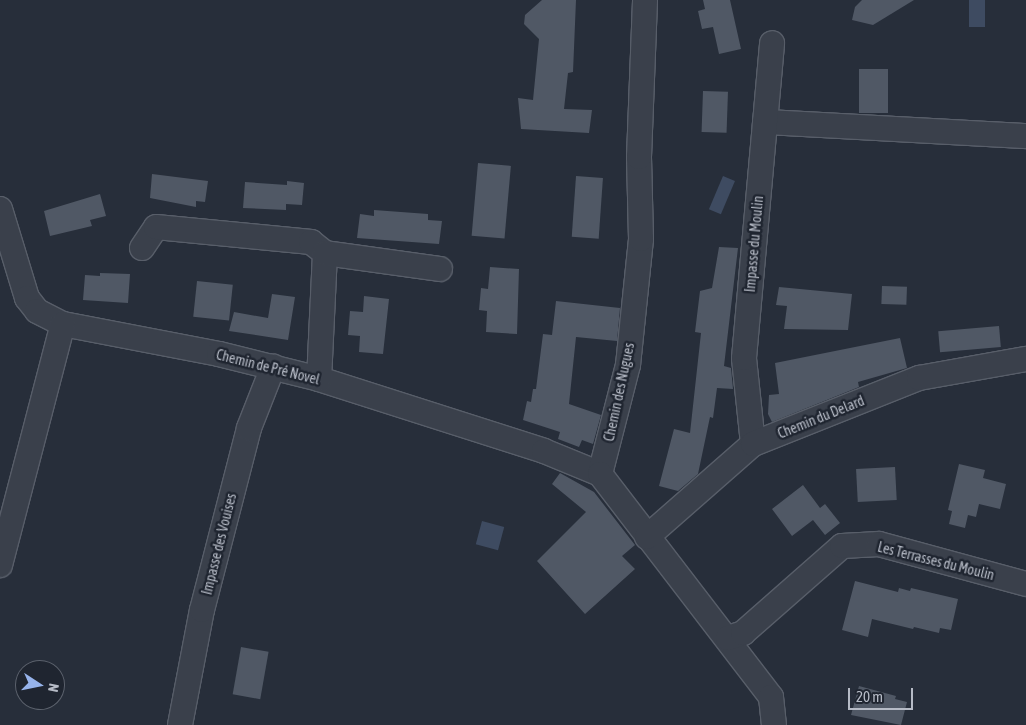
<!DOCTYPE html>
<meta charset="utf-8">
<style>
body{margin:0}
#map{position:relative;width:1026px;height:725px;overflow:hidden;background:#272e3a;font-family:"Asap Condensed",sans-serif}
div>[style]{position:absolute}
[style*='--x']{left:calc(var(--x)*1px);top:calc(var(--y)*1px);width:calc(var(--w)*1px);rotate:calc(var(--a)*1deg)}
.water>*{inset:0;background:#3e4b61;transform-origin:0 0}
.building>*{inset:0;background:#505865;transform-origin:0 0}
.roads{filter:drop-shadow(1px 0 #585e69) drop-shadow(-1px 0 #585e69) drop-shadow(0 1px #585e69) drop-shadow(0 -1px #585e69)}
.minor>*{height:24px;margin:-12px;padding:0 12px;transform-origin:12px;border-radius:12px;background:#3a404b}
span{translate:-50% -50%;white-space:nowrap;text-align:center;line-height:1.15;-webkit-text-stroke:5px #1f2530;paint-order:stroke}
.street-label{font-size:14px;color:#b6bbc6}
.north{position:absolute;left:15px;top:660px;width:50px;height:50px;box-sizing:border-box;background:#1f2530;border:1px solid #5b616c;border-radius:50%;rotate:101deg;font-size:14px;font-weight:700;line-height:20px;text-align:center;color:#b6bbc6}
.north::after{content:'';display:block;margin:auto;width:18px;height:22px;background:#96b3eb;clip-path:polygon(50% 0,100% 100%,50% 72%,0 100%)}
.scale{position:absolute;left:848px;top:688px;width:65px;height:22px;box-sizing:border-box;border:2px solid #b6bbc6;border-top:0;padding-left:6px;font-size:15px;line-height:18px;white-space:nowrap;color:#b6bbc6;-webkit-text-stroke:4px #1f2530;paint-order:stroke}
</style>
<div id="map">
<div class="water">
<i style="left:969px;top:0;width:16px;height:27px"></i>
<i style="left:723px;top:176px;width:13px;height:36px;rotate:23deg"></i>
<i style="left:482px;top:521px;width:23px;height:24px;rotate:15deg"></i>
</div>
<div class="building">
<i style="clip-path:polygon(542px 0,576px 0,573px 72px,568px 73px,564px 109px,592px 110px,589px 133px,521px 129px,518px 98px,533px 100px,539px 39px,524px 24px,525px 15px)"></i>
<i style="clip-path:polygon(703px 0,730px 0,741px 49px,719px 54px,713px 27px,702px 29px,698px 11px,705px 9px)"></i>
<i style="clip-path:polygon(862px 0,914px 0,873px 25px,852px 20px,855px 7px)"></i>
<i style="left:859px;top:69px;width:29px;height:44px"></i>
<i style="left:703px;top:91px;width:25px;height:41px;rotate:2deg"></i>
<i style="left:478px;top:163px;width:33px;height:73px;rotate:5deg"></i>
<i style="clip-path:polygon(152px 174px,208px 181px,205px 202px,196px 201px,196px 207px,150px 198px)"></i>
<i style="left:576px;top:176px;width:27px;height:61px;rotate:4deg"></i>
<i style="clip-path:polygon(287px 181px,304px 183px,302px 205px,286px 204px,286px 210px,243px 208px,245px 182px,287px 185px)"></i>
<i style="clip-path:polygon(100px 194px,106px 216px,90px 220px,92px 226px,50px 236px,44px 211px)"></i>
<i style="clip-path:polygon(374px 210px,428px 214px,428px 220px,442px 221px,439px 244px,357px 238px,360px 214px,374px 216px)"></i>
<i style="clip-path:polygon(719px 247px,738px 248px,724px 366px,731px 368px,733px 389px,717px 388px,713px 418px,710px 417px,698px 474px,678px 491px,659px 486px,674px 429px,690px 433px,701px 333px,695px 332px,700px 291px,712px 288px)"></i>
<i style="clip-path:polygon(490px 267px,519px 269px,517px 334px,486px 332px,487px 311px,479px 310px,481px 288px,488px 289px)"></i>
<i style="clip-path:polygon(100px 273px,130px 274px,128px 303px,83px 300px,85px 275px,100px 276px)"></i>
<i style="left:197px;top:281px;width:36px;height:36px;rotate:6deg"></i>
<i style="left:882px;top:286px;width:25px;height:18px;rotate:2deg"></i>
<i style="clip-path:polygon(779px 287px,852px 294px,848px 330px,784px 329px,787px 306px,776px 305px)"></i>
<i style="clip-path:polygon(272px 294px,295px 297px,288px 340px,229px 331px,234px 312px,268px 318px)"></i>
<i style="clip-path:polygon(364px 296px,389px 299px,383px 354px,359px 352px,360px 336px,348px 335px,350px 311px,363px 312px)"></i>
<i style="clip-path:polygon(556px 301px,620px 308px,617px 341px,576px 337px,569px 404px,601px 415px,593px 444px,582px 440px,579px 447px,558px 439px,560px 432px,523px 420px,527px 401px,531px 402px,533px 389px,536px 389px,543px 334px,552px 335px)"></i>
<i style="left:999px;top:326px;width:21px;height:61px;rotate:85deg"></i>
<i style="clip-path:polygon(900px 338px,907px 368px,858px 382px,859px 387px,772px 422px,768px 414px,769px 395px,779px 394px,775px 363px)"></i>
<i style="clip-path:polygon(959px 464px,985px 470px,983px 478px,1006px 484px,1000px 509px,979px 504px,976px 517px,968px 515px,965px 528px,949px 524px,952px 511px,948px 510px)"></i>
<i style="left:895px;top:467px;width:33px;height:39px;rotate:87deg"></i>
<i style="clip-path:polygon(560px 473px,594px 492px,635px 545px,622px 556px,635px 569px,585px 614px,537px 561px,586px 512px,552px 484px)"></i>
<i style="clip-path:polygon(803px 485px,820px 508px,825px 504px,840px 523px,825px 535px,813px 520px,792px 536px,772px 509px)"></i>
<i style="clip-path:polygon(855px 581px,898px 592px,899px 588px,910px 591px,911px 588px,958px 599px,951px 630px,940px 628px,939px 633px,914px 627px,913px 629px,872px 619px,868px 637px,842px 630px)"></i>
<i style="left:241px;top:647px;width:28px;height:48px;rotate:10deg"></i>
<i style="clip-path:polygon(859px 686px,896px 696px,895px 699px,907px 702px,901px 725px,851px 715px)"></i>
</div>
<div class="roads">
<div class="minor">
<i style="--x:765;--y:122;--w:261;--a:3.1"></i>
<i style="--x:0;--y:209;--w:93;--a:73.1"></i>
<i style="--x:27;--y:298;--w:16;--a:52"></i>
<i style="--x:37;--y:311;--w:29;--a:27"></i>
<i style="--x:63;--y:324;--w:159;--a:10.9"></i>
<i style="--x:219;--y:354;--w:103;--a:14"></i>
<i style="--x:319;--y:379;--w:236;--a:17.7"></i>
<i style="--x:544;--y:451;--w:61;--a:22.3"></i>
<i style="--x:142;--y:248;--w:25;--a:-56"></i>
<i style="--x:156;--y:227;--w:156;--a:5.5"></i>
<i style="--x:311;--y:242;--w:18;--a:38"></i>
<i style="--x:325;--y:253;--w:126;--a:92.7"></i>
<i style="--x:325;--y:253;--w:116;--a:7.9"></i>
<i style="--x:753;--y:444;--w:86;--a:-96"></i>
<i style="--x:744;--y:358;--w:316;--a:-84.9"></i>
<i style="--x:600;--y:474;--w:113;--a:-75.6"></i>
<i style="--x:628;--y:365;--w:127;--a:-84.1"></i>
<i style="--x:641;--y:239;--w:82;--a:-91.4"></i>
<i style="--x:639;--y:157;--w:157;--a:-87.8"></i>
<i style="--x:600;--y:474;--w:281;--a:52.5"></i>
<i style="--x:771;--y:697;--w:28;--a:84"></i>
<i style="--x:647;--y:537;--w:141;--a:-41.3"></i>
<i style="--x:753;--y:444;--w:179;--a:-21.7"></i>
<i style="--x:919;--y:378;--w:109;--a:-10.1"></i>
<i style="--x:0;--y:565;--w:249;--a:-75.4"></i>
<i style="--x:728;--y:638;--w:16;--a:-18"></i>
<i style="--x:743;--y:633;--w:132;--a:-41.3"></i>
<i style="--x:842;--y:546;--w:37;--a:-3"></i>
<i style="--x:879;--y:544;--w:152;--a:15.2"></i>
<i style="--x:180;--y:725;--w:117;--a:-79.2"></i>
<i style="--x:202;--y:610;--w:188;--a:-75.5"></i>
<i style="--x:249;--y:428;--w:66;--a:-68.5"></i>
</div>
</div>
<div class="street-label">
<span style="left:754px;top:244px;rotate:-85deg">Impasse du Moulin</span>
<span style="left:268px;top:367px;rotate:14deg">Chemin de Pré Novel</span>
<span style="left:619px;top:392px;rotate:-78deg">Chemin des Nugues</span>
<span style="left:821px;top:417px;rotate:-22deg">Chemin du Delard</span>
<span style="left:219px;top:544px;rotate:-76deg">Impasse des Vouises</span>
<span style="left:936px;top:561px;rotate:14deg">Les Terrasses du Moulin</span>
</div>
<div class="north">N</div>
<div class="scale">20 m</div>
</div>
